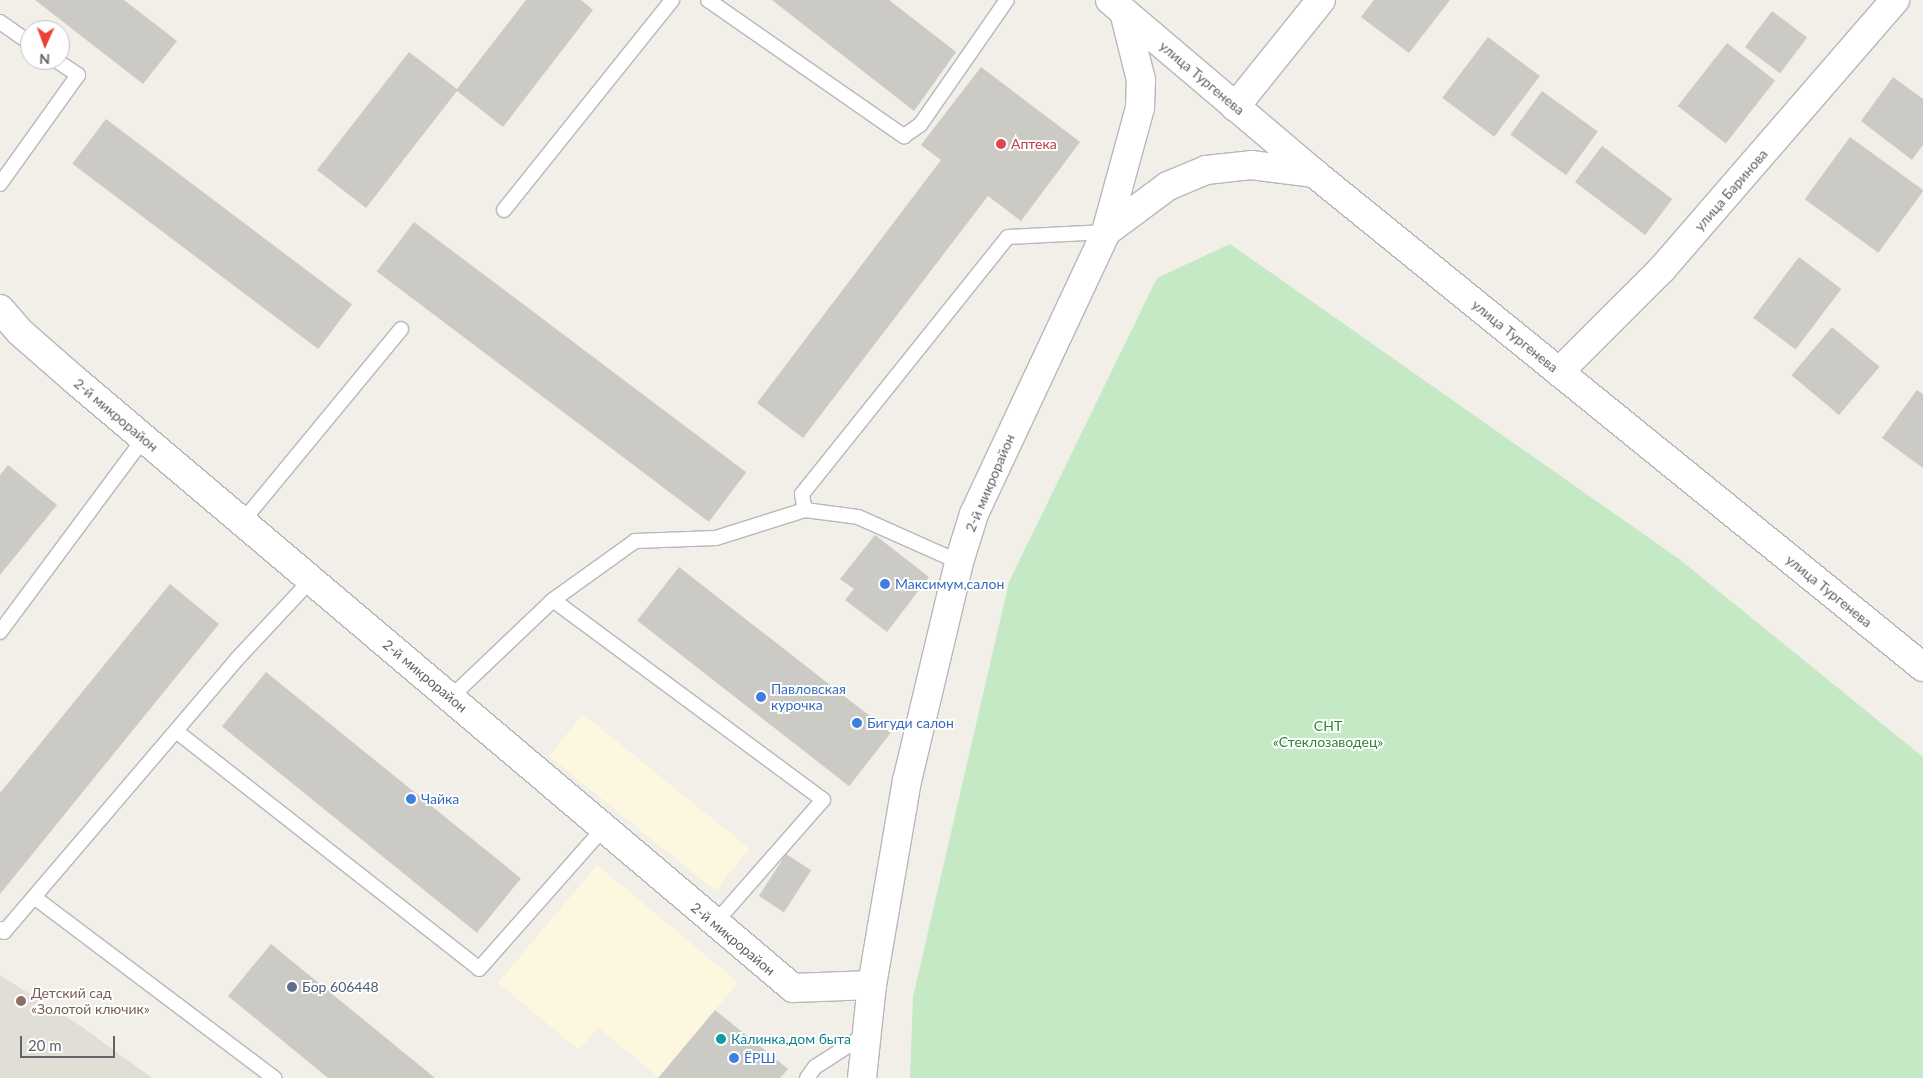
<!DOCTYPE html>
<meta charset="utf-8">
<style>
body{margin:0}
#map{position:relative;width:1923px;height:1078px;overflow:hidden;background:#f1efe8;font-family:Lato,sans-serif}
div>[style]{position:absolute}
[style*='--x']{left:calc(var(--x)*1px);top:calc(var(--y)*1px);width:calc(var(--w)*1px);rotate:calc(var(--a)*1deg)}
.commercial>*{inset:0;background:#fef7e0;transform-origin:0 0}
.education>*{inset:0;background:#e1ded6}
.green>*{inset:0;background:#c5e8c5}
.building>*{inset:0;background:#cccac5;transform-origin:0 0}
.roads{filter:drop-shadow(1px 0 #b5b8bc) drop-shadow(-1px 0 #b5b8bc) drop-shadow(0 1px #b5b8bc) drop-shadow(0 -1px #b5b8bc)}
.lane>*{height:14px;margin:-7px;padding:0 7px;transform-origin:7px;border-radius:7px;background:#fff}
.street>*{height:28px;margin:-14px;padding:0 14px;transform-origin:14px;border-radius:14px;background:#fff}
.secondary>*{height:28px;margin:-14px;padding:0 14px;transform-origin:14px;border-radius:14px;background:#fff}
.dots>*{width:14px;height:14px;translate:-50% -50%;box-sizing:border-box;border:2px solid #fff;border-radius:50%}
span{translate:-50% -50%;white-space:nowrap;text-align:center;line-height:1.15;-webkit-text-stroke:4px #fff;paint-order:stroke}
.street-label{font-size:14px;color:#5f6368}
.health-label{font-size:14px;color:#be3a42}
.left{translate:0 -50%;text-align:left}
.shop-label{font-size:14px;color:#366cbe}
.park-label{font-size:14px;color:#348238}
.service-label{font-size:14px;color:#4e5e75}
.education-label{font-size:14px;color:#785e54}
.culture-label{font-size:14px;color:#0d838f}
.north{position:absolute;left:20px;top:20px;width:50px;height:50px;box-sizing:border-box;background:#fff;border:1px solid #bfc1c3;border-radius:50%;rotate:182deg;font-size:14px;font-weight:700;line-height:20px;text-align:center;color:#5f6368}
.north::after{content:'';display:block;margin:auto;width:18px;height:22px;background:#ea4335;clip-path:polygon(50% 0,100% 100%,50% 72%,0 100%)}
.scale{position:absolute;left:20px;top:1036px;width:95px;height:22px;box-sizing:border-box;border:2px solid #5f6368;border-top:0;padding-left:6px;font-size:15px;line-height:18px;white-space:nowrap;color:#5f6368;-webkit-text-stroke:4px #fff;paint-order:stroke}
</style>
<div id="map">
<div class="commercial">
<i style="left:583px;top:714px;width:214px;height:54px;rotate:39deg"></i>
<i style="clip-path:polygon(597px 865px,738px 982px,659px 1078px,598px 1027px,579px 1050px,498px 983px)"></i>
</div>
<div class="education">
<i style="clip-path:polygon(0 975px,82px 1027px,152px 1078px,0 1078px)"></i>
</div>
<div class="green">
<i style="clip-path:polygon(1230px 244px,1679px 559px,1923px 757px,1923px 1078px,910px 1078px,913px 997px,1009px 582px,1157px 278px)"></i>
</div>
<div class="building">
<i style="clip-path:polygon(35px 0,124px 0,177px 41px,143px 84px)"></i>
<i style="clip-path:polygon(526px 0,581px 0,593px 10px,503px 127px,457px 91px,366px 208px,317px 170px,409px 52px,457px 89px)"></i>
<i style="clip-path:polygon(772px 0,889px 0,956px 52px,914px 111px)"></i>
<i style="clip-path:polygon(1374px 0,1450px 0,1409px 53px,1361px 17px)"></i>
<i style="left:1772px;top:11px;width:44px;height:45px;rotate:37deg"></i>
<i style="left:1488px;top:37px;width:65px;height:76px;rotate:37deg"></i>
<i style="left:1727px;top:43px;width:61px;height:80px;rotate:38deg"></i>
<i style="clip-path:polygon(981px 67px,1080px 142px,1021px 221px,988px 196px,803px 438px,757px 403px,941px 160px,921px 145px)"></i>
<i style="clip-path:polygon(1893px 77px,1923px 99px,1923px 145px,1912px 160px,1861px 121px)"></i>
<i style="left:1542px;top:91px;width:69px;height:54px;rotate:36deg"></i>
<i style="left:106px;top:119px;width:308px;height:56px;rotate:37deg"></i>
<i style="left:1850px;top:137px;width:91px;height:77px;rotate:36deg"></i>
<i style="left:1602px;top:146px;width:88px;height:45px;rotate:37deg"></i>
<i style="left:414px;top:222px;width:416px;height:62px;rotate:37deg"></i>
<i style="left:1799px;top:257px;width:53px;height:76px;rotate:37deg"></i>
<i style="left:1832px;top:327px;width:62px;height:63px;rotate:40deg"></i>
<i style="clip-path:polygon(1917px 390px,1923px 394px,1923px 468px,1882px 438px)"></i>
<i style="clip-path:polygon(8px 465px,57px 505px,0 575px,0 475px)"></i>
<i style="clip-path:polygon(875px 535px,929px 577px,887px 632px,845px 600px,854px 589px,840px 579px)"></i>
<i style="left:679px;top:567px;width:269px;height:68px;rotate:38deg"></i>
<i style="clip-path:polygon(170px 584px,219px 624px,0 894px,0 793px)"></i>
<i style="left:266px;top:672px;width:328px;height:70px;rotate:39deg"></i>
<i style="left:786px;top:854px;width:30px;height:50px;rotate:33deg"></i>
<i style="clip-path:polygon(271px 944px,435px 1078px,328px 1078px,228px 996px)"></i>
<i style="clip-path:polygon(715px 1010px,788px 1069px,780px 1078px,658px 1078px)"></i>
</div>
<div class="roads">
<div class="lane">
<i style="--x:708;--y:0;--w:239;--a:34.8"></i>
<i style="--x:904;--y:136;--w:19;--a:-35"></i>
<i style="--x:920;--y:125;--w:152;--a:-55.2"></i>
<i style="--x:0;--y:22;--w:37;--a:35"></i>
<i style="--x:0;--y:184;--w:134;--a:-54.4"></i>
<i style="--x:78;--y:75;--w:27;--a:-146"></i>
<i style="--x:504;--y:210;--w:269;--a:-51.3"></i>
<i style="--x:805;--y:510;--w:16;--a:-101"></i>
<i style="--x:802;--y:494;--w:329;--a:-51.3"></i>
<i style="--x:1008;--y:237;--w:98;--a:-2.9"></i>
<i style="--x:242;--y:522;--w:250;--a:-50.5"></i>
<i style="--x:553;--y:600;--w:101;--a:-35.7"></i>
<i style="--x:635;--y:541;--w:81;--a:-2.1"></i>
<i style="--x:716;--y:538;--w:93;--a:-17.5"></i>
<i style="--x:805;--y:510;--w:53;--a:7.5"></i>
<i style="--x:858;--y:517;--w:111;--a:24"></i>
<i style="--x:0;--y:632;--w:242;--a:-53.4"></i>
<i style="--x:450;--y:698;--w:142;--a:-43.6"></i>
<i style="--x:553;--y:600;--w:336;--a:36.5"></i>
<i style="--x:823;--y:800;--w:164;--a:131.3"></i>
<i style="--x:176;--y:731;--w:385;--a:38.1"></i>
<i style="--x:479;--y:969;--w:187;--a:-48.5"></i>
<i style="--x:34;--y:897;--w:301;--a:37"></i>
<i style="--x:0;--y:929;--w:5;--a:37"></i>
<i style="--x:4;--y:932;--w:359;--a:-49.5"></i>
<i style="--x:237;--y:659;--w:108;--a:-46.9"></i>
<i style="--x:807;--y:1078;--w:14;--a:-54"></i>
<i style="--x:815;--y:1067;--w:59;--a:-32.6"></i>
</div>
<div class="street">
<i style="--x:1235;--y:107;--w:137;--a:-51.2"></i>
<i style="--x:1106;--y:232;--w:77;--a:-36.6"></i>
<i style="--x:1168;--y:186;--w:41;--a:-22.8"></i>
<i style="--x:1206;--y:170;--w:45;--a:-6.3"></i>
<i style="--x:1251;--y:165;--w:64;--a:7.2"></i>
<i style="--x:0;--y:309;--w:30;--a:49"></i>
<i style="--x:20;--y:332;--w:74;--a:41.2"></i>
<i style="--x:76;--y:381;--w:939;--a:40.25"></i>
<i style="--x:793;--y:988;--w:79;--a:-2.2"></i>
<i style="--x:1559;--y:372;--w:146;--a:-45"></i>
<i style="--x:1662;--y:269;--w:356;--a:-49.1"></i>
<i style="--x:862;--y:1078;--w:94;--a:-83.9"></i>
<i style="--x:872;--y:985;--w:207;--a:-80.3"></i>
<i style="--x:907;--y:781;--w:225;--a:-76.6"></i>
<i style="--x:959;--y:562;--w:50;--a:-72.6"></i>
<i style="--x:974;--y:514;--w:311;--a:-64.9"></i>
<i style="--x:1106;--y:232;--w:129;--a:-74.7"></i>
<i style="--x:1140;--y:108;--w:28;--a:-88"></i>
<i style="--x:1141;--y:80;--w:70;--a:-104"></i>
</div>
<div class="secondary">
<i style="--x:1110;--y:0;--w:267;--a:40.3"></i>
<i style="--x:1314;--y:173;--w:784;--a:39.05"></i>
</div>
</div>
<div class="dots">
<i style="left:1001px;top:144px;background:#e0444e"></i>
<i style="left:885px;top:584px;background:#3f7fe0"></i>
<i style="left:761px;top:697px;background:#3f7fe0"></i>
<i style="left:857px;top:723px;background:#3f7fe0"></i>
<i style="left:411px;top:799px;background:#3f7fe0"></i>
<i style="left:292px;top:987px;background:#5c6f8a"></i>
<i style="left:21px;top:1001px;background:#8d6e63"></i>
<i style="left:721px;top:1039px;background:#0f9aa8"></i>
<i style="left:734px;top:1058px;background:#3f7fe0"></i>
</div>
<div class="street-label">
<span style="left:1202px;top:78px;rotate:40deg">улица Тургенева</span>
<span style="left:1731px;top:190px;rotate:-49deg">улица Баринова</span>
<span style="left:1515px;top:336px;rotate:39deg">улица Тургенева</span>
<span style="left:116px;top:415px;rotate:40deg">2-й микрорайон</span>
<span style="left:990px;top:483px;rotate:-67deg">2-й микрорайон</span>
<span style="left:1829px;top:591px;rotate:39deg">улица Тургенева</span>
<span style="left:425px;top:676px;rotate:40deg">2-й микрорайон</span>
<span style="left:733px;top:939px;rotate:40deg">2-й микрорайон</span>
</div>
<div class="health-label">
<span class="left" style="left:1011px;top:144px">Аптека</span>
</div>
<div class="shop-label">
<span class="left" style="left:895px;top:584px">Максимум,салон</span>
<span class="left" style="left:771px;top:697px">Павловская<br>курочка</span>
<span class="left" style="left:867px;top:723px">Бигуди салон</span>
<span class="left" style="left:421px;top:799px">Чайка</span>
<span class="left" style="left:744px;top:1058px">ЁРШ</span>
</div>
<div class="park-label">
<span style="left:1328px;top:734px">СНТ<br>«Стеклозаводец»</span>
</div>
<div class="service-label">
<span class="left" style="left:302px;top:987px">Бор 606448</span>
</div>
<div class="education-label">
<span class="left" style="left:31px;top:1001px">Детский сад<br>«Золотой ключик»</span>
</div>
<div class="culture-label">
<span class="left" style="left:731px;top:1039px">Калинка,дом быта</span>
</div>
<div class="north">N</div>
<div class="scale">20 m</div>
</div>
